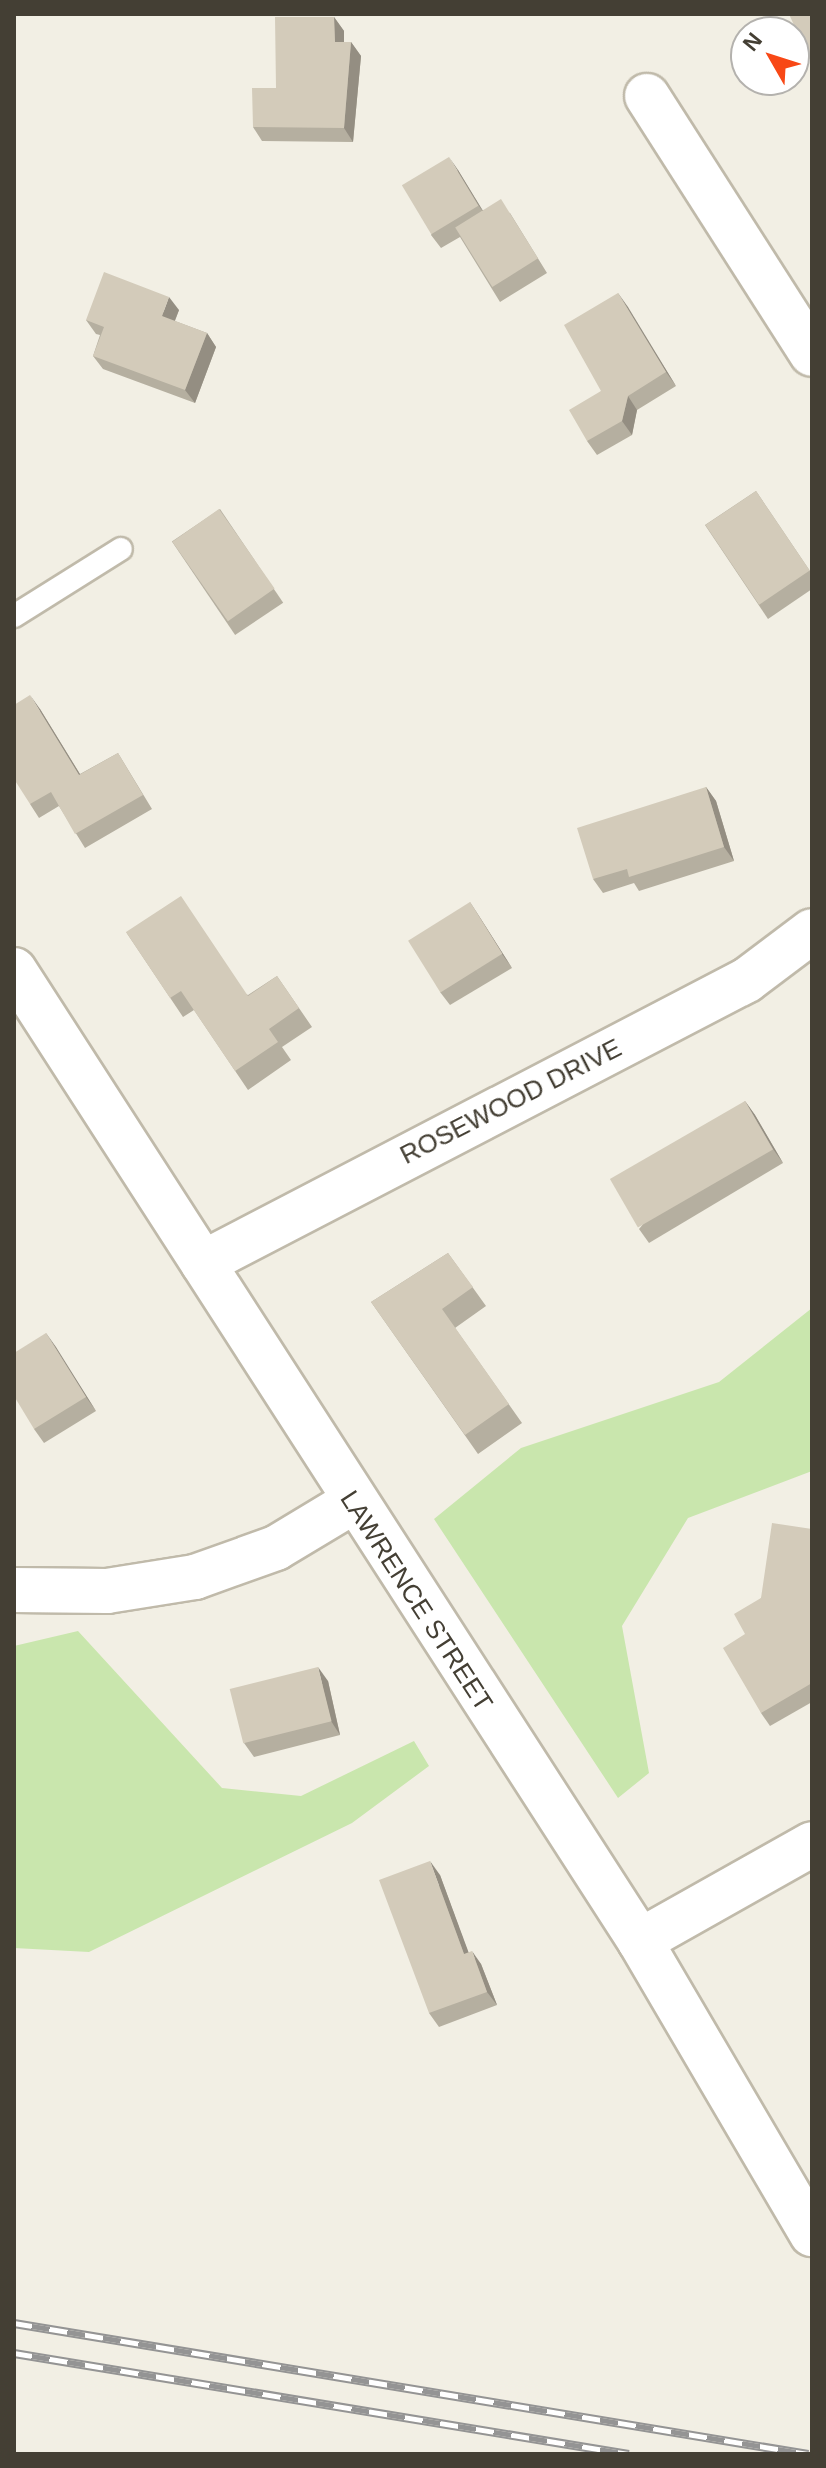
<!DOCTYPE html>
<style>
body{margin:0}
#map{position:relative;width:826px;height:2468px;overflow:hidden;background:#f2efe4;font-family:Helvetica,sans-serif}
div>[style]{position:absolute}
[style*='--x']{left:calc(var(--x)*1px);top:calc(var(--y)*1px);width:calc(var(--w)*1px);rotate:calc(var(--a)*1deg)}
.green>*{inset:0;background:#c9e6ad}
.roads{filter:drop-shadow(2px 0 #c0baaa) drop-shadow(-2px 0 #c0baaa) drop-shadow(0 2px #c0baaa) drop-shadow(0 -2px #c0baaa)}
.lane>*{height:22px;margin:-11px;padding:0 11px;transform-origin:11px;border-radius:11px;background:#fff}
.street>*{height:44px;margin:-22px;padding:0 22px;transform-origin:22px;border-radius:22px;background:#fff}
.rail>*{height:9px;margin-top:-4.5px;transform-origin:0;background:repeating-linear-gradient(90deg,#fff 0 18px,#949494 0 36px);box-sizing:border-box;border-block:2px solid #949494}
.wall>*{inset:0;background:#b5afa0;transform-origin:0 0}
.shaded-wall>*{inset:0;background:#948e82}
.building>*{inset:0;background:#d3cbba;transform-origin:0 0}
span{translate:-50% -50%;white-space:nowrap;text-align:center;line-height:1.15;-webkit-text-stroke:7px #fff;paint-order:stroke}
.street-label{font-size:26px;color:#443f34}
.frame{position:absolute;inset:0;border:16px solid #443f34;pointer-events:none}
.north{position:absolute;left:730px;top:16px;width:80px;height:80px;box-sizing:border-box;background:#fff;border:2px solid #b4b2ae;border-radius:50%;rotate:309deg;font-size:22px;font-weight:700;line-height:32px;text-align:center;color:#443f34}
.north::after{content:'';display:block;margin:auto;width:28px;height:36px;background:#f84816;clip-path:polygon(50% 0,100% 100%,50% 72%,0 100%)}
</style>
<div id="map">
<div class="green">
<i style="clip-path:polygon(812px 1308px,812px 1471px,688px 1518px,622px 1626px,649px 1773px,618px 1798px,434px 1519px,521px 1448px,719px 1382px)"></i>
<i style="clip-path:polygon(78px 1631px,222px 1788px,301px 1796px,414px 1741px,429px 1766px,352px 1823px,89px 1952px,14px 1948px,14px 1646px)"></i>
</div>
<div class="roads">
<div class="lane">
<i style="--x:14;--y:616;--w:126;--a:-32.1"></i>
</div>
<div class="street">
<i style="--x:647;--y:96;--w:306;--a:57.4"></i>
<i style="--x:14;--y:970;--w:1155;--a:57.19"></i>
<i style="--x:640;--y:1941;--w:340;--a:59.6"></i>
<i style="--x:203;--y:1263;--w:613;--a:-27.48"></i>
<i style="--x:747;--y:980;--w:81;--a:-37"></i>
<i style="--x:14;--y:1590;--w:93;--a:0.6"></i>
<i style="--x:107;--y:1591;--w:89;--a:-9"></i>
<i style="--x:195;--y:1577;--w:86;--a:-19.7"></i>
<i style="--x:276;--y:1548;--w:87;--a:-31"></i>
<i style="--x:640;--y:1941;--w:197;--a:-29.4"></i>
</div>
</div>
<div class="rail">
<i style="--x:14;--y:2323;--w:805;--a:9.37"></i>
<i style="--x:14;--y:2353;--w:623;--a:9.33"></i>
</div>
<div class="wall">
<i style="clip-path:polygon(334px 17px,344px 31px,344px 42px,351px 42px,361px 56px,353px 142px,262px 141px,253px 127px,276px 88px)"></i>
<i style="clip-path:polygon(458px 170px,482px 210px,510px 213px,547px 273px,500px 302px,460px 237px,441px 248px,431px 235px)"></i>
<i style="clip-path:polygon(618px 293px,676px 386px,637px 410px,632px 435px,597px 455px,587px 441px,601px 391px)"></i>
<i style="clip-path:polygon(179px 310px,175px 321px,207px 333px,216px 347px,195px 403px,103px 369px,93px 356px,100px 335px,96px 334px,86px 320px)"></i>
<i style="clip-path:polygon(756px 491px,812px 574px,812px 589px,768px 619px,705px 525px)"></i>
<i style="left:220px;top:509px;width:113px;height:58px;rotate:56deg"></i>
<i style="clip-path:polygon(40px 709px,80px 774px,118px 753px,152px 809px,85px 848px,59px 806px,39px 818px,30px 804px)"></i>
<i style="clip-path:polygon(706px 787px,716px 801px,734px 861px,639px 891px,634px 883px,603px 893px,593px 879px)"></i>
<i style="clip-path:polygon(470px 902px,512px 968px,450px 1005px,440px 992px)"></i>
<i style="clip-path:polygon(126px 932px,248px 995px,277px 976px,312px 1027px,282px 1047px,291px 1060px,248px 1090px,194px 1010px,183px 1017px)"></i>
<i style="clip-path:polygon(745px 1101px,755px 1115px,783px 1163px,649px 1243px,639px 1229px)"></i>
<i style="clip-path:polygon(448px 1253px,486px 1306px,455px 1328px,522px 1423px,478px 1454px,371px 1302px)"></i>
<i style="clip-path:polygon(46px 1333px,96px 1411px,44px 1443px,34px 1429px)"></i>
<i style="clip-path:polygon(812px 1529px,812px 1702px,770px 1726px,761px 1713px,745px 1634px,761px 1598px)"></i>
<i style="clip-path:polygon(328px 1681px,340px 1735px,254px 1757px,244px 1743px)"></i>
<i style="clip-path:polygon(440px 1875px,468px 1952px,481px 1964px,497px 2005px,439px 2027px,429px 2013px)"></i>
</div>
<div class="shaded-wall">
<i style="clip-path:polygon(334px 17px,344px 31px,344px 56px,335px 42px)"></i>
<i style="clip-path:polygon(351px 42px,361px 56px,353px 142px,344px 128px)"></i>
<i style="clip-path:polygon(449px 157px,458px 170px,488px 219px,479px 206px)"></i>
<i style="clip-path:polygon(618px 293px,628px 307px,676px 386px,666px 372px)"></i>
<i style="clip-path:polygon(169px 297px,179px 310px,171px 330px,162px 316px)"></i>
<i style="clip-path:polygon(207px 333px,216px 347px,195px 403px,185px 390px)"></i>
<i style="clip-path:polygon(628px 396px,637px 410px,632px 435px,622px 421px)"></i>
<i style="clip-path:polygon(30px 695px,40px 709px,89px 789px,79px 775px)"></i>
<i style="clip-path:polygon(706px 787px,716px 801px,734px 861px,724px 847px)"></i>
<i style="clip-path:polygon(470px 902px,479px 916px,512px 968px,502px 954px)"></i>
<i style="clip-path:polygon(745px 1101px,755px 1115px,783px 1163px,773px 1149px)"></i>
<i style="clip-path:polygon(46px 1333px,56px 1347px,96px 1411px,86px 1397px)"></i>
<i style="clip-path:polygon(318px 1667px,328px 1681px,340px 1735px,331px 1721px)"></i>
<i style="clip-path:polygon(430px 1861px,440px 1875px,474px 1967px,464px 1954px)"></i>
<i style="clip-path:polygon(472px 1951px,481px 1964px,497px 2005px,487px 1992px)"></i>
</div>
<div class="building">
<i style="clip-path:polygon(789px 14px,812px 14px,812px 58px,809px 59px)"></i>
<i style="clip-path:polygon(275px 17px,334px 17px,335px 42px,351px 42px,344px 128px,253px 127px,252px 88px,276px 88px)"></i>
<i style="left:449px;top:157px;width:57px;height:55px;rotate:59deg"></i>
<i style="left:501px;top:199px;width:70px;height:54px;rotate:58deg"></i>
<i style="clip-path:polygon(104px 272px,169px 297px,162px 316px,207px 333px,185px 390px,93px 356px,104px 327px,86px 320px)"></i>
<i style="clip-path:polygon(618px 293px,666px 372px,628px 396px,622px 421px,587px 441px,569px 410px,601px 391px,564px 325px)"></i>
<i style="left:756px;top:491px;width:96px;height:61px;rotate:56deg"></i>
<i style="left:219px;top:509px;width:97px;height:57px;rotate:55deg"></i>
<i style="clip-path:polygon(30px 695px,79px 775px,118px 753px,143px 795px,75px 834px,51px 792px,30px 804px,14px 779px,14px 705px)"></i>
<i style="clip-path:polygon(706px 787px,724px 847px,629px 877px,627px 869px,593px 879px,577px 828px)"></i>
<i style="clip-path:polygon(181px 896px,248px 996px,277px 976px,299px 1008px,269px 1029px,278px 1042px,235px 1071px,181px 991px,170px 998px,126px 932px)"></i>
<i style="left:470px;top:902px;width:61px;height:73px;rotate:58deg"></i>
<i style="left:745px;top:1101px;width:56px;height:156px;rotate:60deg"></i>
<i style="clip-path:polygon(448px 1253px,473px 1287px,442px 1309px,509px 1404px,465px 1435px,371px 1302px)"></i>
<i style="clip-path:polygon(46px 1333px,86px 1397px,34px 1429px,14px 1396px,14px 1353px)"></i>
<i style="clip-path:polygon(772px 1523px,812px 1529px,812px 1683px,761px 1713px,723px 1648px,745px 1634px,734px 1614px,761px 1598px)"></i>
<i style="left:318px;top:1667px;width:56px;height:91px;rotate:76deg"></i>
<i style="clip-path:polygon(430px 1861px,464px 1954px,472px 1951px,487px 1992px,429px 2013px,379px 1880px)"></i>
</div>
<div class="street-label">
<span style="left:511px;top:1102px;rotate:-27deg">ROSEWOOD DRIVE</span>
<span style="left:416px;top:1601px;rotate:57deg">LAWRENCE STREET</span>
</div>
<div class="frame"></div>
<div class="north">N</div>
</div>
